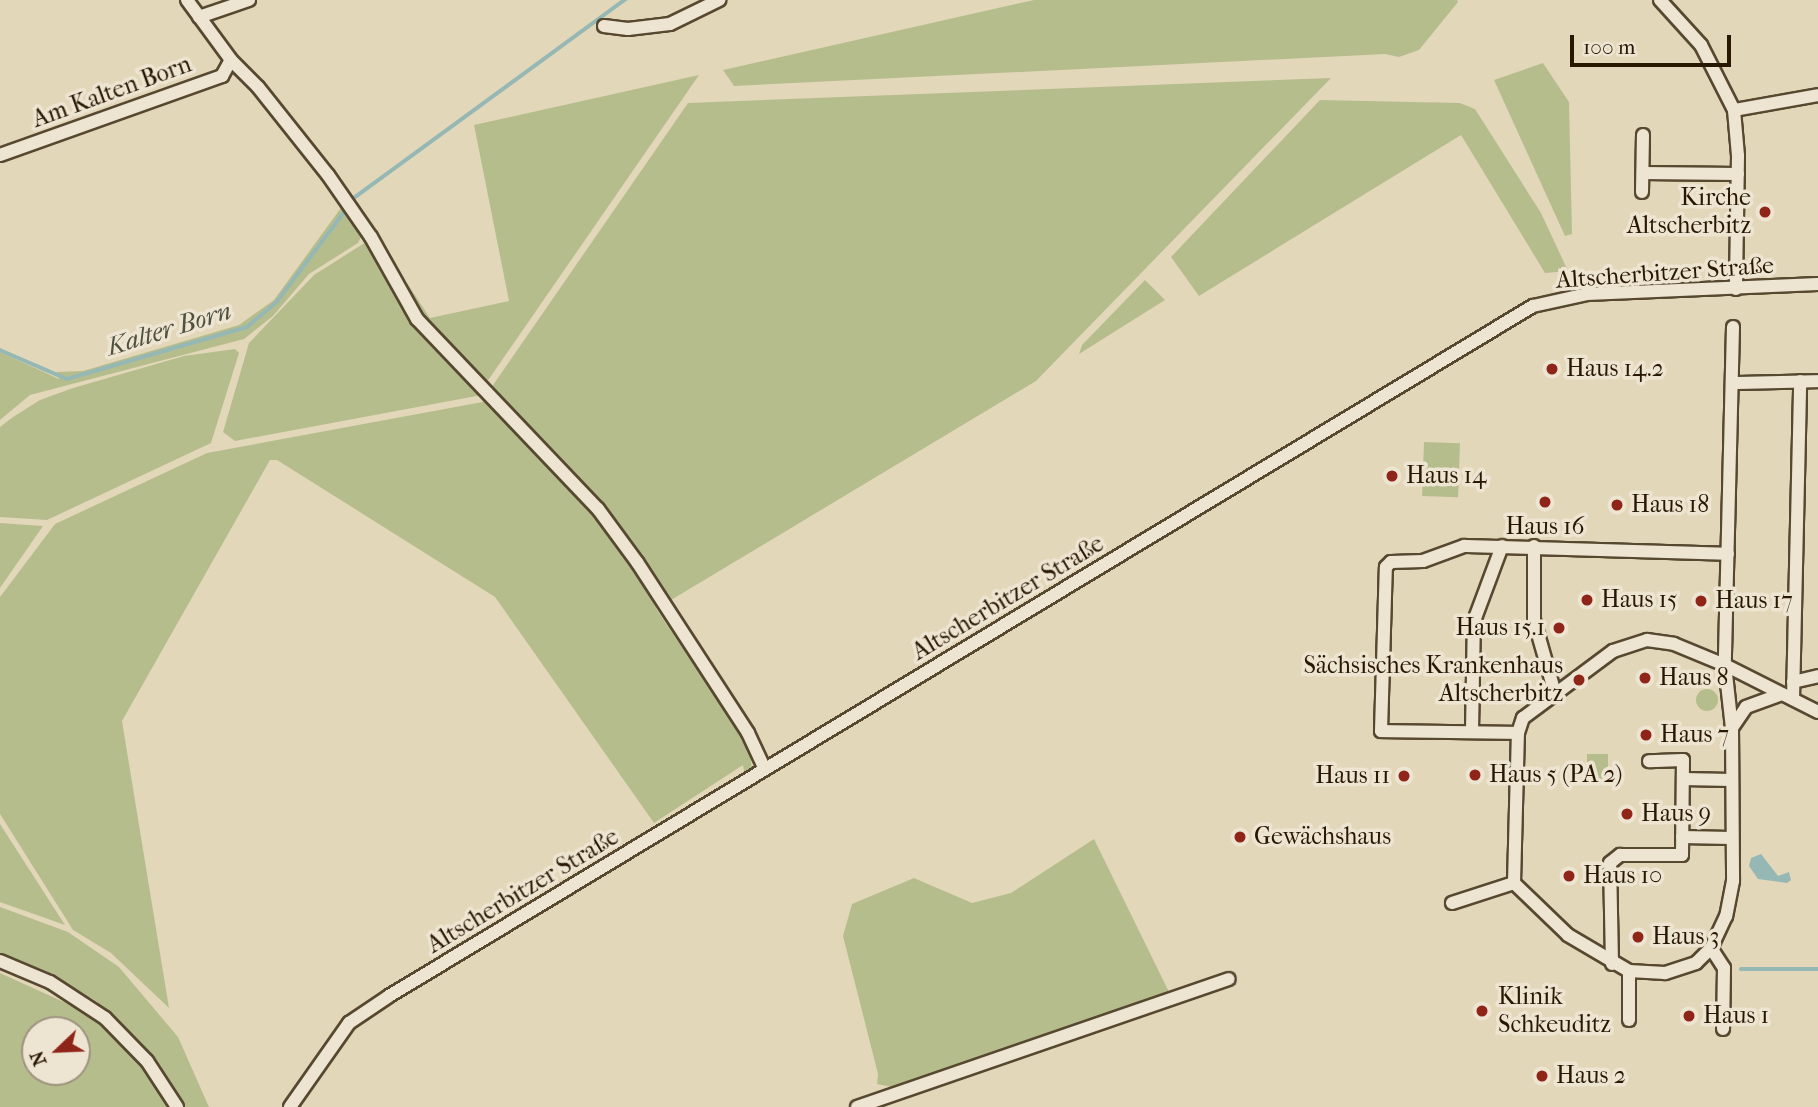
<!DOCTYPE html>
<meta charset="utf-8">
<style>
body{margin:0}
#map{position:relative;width:1818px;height:1107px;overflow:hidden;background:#e3d7b9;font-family:"IM FELL French Canon",serif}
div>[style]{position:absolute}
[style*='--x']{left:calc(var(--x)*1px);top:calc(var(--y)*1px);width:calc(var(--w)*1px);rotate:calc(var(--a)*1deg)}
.green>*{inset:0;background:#b6bd8d;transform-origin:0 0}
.round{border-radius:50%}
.water>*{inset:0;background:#96b8b4}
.stream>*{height:3.5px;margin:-1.75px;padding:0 1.75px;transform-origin:1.75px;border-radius:1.75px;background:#96b8b4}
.roads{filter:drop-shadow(2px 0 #574830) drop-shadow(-2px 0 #574830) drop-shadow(0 2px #574830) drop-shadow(0 -2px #574830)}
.minor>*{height:12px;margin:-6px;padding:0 6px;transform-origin:6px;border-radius:6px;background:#ede5d2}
.dots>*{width:19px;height:19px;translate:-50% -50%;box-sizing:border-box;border:4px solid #ede5d2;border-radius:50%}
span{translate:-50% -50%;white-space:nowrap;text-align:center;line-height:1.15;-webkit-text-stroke:7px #ede5d2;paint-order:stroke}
.street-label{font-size:24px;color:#281802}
.poi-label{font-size:24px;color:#281802}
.right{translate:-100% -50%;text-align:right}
.left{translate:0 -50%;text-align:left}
.water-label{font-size:26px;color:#4e5040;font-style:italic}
.north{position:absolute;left:21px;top:1016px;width:70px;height:70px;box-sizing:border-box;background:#ede5d2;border:2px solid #9e937f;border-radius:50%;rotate:247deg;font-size:19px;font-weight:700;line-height:28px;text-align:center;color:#281802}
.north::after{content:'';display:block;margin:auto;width:24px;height:32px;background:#8f2418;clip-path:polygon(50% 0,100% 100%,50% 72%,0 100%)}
.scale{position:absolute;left:1570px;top:35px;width:161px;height:32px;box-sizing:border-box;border:4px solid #281802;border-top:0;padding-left:9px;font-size:21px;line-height:24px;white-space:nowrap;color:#281802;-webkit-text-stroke:5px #ede5d2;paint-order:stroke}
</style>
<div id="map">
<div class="green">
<i style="clip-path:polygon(1034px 0,1457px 0,1458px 2px,1419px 50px,1399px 57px,1385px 54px,734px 86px,723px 70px)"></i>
<i style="clip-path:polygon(1543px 63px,1569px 102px,1572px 234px,1565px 236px,1494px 80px)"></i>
<i style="clip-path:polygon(699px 75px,489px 379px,483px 383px,424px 320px,405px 287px,407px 283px,430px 318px,509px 301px,474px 125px)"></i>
<i style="clip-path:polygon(1331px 78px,1036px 381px,666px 603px,640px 560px,491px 388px,688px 103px)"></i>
<i style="clip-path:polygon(1320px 100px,1460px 103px,1475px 109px,1541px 213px,1568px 271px,1545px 273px,1461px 135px,1199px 296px,1171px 257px)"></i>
<i style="clip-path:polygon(343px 205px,362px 235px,358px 243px,309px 274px,273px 316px,244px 339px,30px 395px,0 420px,0 352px,59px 379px,57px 372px,83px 371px,239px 325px,274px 300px)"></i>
<i style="clip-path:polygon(366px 242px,416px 325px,482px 395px,235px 441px,223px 432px,249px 343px,314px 275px)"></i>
<i style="clip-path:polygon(1145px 280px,1165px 300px,1079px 354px,1082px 345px)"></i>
<i style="clip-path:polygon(235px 349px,239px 353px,211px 443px,47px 520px,0 517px,0 427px,13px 417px,40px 400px,73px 388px,184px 356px)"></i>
<i style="clip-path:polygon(488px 401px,591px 509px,640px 574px,657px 610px,749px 747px,752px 769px,745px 777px,743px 765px,654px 823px,495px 597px,277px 460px,270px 460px,122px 721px,169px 1008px,111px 953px,73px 930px,0 814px,0 597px,55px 524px,207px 453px)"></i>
<i style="left:1424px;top:442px;width:36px;height:54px;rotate:2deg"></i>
<i style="clip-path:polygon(0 523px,43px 526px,0 588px)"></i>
<i class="round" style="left:1696px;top:689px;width:22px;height:22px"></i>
<i style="left:1587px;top:754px;width:21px;height:27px"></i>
<i style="clip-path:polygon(0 824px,65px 925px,0 902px)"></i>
<i style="clip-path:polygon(1094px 839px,1170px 994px,892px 1087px,877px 1084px,878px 1074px,843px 936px,852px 904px,914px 878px,972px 903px,1011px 893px)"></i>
<i style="clip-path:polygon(0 907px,68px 932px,119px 967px,178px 1037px,209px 1107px,185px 1107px,150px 1053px,96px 1001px,46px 971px,0 954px)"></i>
<i style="clip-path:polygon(evenodd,0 973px,88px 1013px,130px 1050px,168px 1107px,0 1107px,0 973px,35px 1030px,77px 1030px,77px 1072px,35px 1072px,35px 1030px)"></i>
</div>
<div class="water">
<i style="clip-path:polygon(1761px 854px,1778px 876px,1789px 872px,1791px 880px,1787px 883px,1758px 879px,1749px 866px,1751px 858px)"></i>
</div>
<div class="stream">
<i style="--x:354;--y:198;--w:336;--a:-36.2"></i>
<i style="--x:0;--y:350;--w:73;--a:23.4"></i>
<i style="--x:67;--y:379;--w:187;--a:-16.1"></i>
<i style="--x:247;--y:327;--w:38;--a:-40"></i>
<i style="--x:276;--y:303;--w:115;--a:-53.1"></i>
<i style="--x:1741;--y:969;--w:77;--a:0"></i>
</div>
<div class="roads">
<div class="minor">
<i style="--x:187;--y:0;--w:74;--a:53.7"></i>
<i style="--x:231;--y:60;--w:38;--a:45"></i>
<i style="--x:258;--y:87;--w:112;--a:51.5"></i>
<i style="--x:328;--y:175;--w:75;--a:55.3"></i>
<i style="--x:371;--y:237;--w:94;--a:60.7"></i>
<i style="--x:417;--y:319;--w:262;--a:46.4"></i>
<i style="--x:598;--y:509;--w:66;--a:53.7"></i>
<i style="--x:637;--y:562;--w:204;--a:57"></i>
<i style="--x:748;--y:733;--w:40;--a:65"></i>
<i style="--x:1660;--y:0;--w:61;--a:47.7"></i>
<i style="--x:1701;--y:45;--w:73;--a:63.1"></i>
<i style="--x:1734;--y:110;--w:46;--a:85"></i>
<i style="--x:1738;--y:156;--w:133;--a:90.9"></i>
<i style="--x:199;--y:17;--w:53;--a:-18.8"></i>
<i style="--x:604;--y:26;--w:24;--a:7"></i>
<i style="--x:628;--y:29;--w:42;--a:-6.8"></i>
<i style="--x:670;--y:24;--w:55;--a:-26.1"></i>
<i style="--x:1734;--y:110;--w:85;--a:-10.1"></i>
<i style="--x:0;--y:155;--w:236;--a:-19.6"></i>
<i style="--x:222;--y:76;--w:18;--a:-61"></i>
<i style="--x:1643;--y:173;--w:95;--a:0.6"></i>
<i style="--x:1642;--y:192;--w:57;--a:-89"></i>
<i style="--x:1733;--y:327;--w:338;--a:91.4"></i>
<i style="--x:1725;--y:665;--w:63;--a:83.7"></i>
<i style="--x:1732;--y:728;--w:153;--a:89.6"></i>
<i style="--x:1733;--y:881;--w:36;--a:101"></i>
<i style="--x:1726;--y:916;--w:35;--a:115"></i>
<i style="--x:1711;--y:948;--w:21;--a:135"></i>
<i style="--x:1696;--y:963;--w:33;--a:162"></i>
<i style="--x:1665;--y:973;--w:36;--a:-177"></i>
<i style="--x:1629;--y:971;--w:71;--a:-149.5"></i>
<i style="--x:1568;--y:935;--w:75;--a:-136.1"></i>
<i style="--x:1514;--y:883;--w:150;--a:-88.5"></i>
<i style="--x:1518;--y:733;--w:16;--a:-72"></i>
<i style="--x:1523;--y:718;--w:112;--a:-36.7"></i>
<i style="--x:1613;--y:651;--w:36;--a:-18"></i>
<i style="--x:1647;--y:640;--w:27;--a:8"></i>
<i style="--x:1674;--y:644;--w:55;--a:22.4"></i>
<i style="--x:1725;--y:665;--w:104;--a:26.8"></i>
<i style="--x:1733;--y:383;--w:85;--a:-1.3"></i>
<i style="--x:1534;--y:546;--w:74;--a:90"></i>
<i style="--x:1534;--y:620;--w:76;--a:74"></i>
<i style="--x:1793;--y:682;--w:26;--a:-13"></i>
<i style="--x:1793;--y:699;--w:318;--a:-88.7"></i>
<i style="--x:1732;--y:728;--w:25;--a:-56"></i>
<i style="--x:1746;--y:707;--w:38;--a:-20"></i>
<i style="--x:1472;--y:731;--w:110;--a:-89"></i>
<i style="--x:1474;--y:621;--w:80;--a:-69.5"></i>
<i style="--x:1518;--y:733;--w:137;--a:-179.2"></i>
<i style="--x:1381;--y:731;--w:164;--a:-88.3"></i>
<i style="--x:1386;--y:567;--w:7;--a:-45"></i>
<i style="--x:1391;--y:562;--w:32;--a:-2"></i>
<i style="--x:1423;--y:561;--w:44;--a:-20.1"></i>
<i style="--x:1464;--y:546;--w:264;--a:1.7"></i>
<i style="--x:1683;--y:779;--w:49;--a:1.2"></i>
<i style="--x:1682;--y:837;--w:49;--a:1.2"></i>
<i style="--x:1452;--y:903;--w:65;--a:-17.9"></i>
<i style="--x:1711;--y:948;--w:24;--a:57"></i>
<i style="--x:1724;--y:968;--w:61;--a:90.9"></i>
<i style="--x:0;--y:961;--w:54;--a:22.8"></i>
<i style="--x:50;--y:982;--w:66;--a:33.2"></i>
<i style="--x:105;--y:1018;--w:60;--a:45.7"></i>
<i style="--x:147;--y:1061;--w:55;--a:56.9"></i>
<i style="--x:1612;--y:964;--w:101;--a:-91.1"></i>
<i style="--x:1610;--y:863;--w:13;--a:-39"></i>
<i style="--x:1620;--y:855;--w:62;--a:0"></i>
<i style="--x:1682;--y:855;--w:95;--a:-89.4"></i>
<i style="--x:1683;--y:760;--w:34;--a:178"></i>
<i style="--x:1629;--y:971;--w:49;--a:90"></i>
<i style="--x:290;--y:1107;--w:103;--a:-54.9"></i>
<i style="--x:349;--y:1023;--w:48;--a:-34"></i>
<i style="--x:389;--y:996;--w:1336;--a:-31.1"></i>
<i style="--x:1533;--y:306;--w:55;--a:-12.5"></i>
<i style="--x:1587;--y:294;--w:231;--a:-2.5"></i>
<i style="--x:857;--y:1107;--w:393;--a:-19"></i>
</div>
</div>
<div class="dots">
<i style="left:1765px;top:212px;background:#8f2418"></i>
<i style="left:1552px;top:369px;background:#8f2418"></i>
<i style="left:1392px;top:476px;background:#8f2418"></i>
<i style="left:1545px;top:502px;background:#8f2418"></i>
<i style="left:1617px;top:505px;background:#8f2418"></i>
<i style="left:1587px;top:600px;background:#8f2418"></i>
<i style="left:1701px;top:601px;background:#8f2418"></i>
<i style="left:1559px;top:628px;background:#8f2418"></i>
<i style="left:1645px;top:678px;background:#8f2418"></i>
<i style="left:1579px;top:680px;background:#8f2418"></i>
<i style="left:1646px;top:735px;background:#8f2418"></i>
<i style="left:1475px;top:775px;background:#8f2418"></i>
<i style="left:1404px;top:776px;background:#8f2418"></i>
<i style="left:1627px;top:814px;background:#8f2418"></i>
<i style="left:1240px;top:837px;background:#8f2418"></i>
<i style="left:1569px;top:876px;background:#8f2418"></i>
<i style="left:1638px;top:937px;background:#8f2418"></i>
<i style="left:1482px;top:1011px;background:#8f2418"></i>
<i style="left:1689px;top:1016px;background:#8f2418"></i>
<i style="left:1542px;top:1076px;background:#8f2418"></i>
</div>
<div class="street-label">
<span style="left:112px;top:92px;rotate:-20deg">Am Kalten Born</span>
<span style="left:1665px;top:273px;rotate:-4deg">Altscherbitzer Straße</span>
<span style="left:1008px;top:598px;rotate:-31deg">Altscherbitzer Straße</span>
<span style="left:523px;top:891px;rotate:-31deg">Altscherbitzer Straße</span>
</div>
<div class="poi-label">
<span class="right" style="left:1751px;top:212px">Kirche<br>Altscherbitz</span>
<span class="left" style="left:1566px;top:369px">Haus 14.2</span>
<span class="left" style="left:1406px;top:476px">Haus 14</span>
<span class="left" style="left:1631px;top:505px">Haus 18</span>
<span style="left:1545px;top:527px">Haus 16</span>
<span class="left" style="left:1601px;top:600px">Haus 15</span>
<span class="left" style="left:1715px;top:601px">Haus 17</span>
<span class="right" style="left:1545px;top:628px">Haus 15.1</span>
<span class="right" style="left:1563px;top:680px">Sächsisches Krankenhaus<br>Altscherbitz</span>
<span class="left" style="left:1659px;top:678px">Haus 8</span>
<span class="left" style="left:1660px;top:735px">Haus 7</span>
<span class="left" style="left:1489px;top:775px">Haus 5 (PA 2)</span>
<span class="right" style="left:1390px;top:776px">Haus 11</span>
<span class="left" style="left:1641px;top:814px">Haus 9</span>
<span class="left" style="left:1254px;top:837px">Gewächshaus</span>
<span class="left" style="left:1583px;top:876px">Haus 10</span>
<span class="left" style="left:1652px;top:937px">Haus 3</span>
<span class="left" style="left:1498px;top:1011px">Klinik<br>Schkeuditz</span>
<span class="left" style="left:1703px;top:1016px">Haus 1</span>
<span class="left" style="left:1556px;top:1076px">Haus 2</span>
</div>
<div class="water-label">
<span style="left:169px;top:329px;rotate:-17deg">Kalter Born</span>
</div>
<div class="north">N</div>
<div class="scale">100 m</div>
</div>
